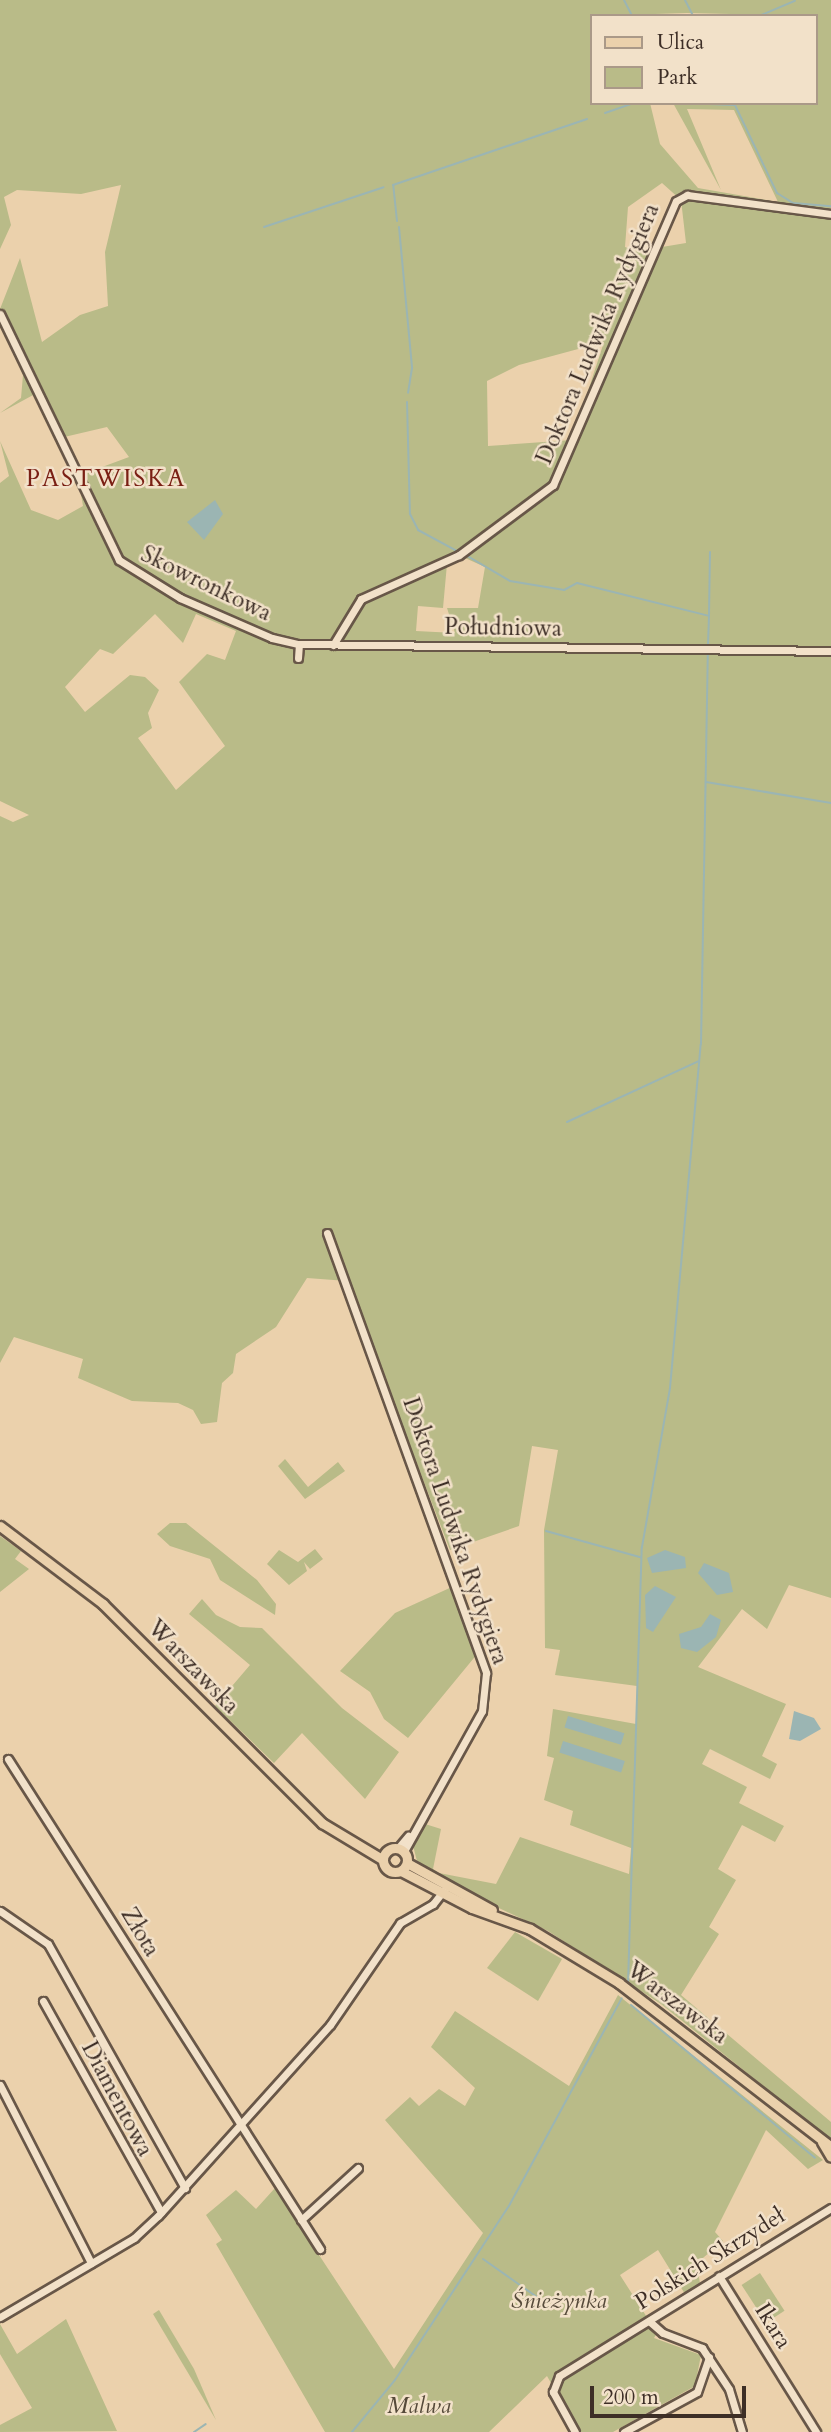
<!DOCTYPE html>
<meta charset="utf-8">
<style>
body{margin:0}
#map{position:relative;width:831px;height:2432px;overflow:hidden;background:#ebd1ac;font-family:Cardo,serif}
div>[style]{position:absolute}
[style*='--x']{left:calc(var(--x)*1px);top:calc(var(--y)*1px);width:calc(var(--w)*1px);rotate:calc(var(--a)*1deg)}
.green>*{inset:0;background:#b9bb88;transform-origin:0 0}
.water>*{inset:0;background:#9bb5b3;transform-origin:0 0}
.stream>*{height:2px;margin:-1px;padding:0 1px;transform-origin:1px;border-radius:1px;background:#9bb5b3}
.roads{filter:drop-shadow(2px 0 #685748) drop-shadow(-2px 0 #685748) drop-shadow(0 2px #685748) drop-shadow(0 -2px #685748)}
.minor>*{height:7px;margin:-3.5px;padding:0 3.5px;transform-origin:3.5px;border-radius:3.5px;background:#f2e1c9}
.major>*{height:9px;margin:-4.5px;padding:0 4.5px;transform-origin:4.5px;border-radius:4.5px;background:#ebd1ac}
.major>.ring{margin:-4.5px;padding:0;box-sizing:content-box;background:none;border:9px solid #ebd1ac;border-radius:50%}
span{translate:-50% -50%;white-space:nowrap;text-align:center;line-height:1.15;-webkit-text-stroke:5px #f2e1c9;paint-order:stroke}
.street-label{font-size:23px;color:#3d2e26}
.park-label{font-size:23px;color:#564a3a;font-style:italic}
.neighbourhood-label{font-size:24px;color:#7a1f14;letter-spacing:2px}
.legend{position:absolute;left:590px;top:14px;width:228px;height:91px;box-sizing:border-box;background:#f2e1c9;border:2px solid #a98;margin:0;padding:9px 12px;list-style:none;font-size:21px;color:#3d2e26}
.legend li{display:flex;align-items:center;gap:14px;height:35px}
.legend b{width:35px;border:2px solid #a98}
.scale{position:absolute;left:590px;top:2386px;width:156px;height:32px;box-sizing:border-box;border:4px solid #3d2e26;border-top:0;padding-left:9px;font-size:21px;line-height:24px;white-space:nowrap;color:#3d2e26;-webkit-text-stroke:5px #f2e1c9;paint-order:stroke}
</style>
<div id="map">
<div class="green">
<i style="clip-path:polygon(evenodd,0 0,831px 0,831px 1598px,789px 1585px,767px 1629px,742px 1609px,698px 1667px,786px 1704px,762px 1756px,777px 1764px,770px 1779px,710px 1749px,702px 1764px,747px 1787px,739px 1803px,784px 1826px,775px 1842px,742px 1825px,718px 1869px,736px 1880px,709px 1927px,719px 1934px,681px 1995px,831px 2122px,831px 2140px,661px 2004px,548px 1931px,467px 1893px,417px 1861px,412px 1842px,422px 1823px,441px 1829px,433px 1869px,439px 1873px,496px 1884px,520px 1837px,629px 1874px,631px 1848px,570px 1825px,573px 1811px,544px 1800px,554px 1758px,547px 1756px,553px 1709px,636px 1724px,637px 1686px,555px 1675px,560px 1650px,545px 1648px,544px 1530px,558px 1450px,532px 1446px,519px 1526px,450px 1550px,347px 1281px,307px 1278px,276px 1327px,236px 1354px,233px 1373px,222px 1383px,217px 1422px,201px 1424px,193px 1410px,178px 1403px,132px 1401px,78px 1378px,83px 1359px,14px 1337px,0 1363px,0 816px,13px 822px,29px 815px,0 801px,0 483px,9px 476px,0 441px,31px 510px,58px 520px,83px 506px,78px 476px,129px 457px,107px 427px,60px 438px,0 309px,20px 258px,42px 342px,80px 315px,108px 306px,105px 252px,121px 185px,81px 194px,17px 190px,4px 197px,11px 225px,0 249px,0 0,687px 13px,815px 16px,815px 103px,673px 103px,721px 190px,687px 109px,734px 110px,778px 202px,698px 188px,660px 144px,650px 103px,591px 103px,591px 16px,687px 13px,0 0,662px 183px,681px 200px,686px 243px,656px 248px,651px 256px,625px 247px,628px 207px,662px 183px,0 0,604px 342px,572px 440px,488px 446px,487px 381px,519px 365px,604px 342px,0 0,463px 557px,485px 567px,478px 608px,447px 608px,455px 633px,416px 631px,418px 606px,443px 608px,447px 564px,463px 557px,0 0,155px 614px,183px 643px,196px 614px,236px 631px,225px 660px,207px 654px,179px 682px,225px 746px,176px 790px,138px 738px,152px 728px,148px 713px,159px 690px,145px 677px,130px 675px,85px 712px,65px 687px,100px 649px,113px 654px,155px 614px)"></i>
<i style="clip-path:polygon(0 320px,35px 394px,0 413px,21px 398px,23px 375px)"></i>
<i style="clip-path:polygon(285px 1459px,308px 1487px,338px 1462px,345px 1471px,305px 1499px,278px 1466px)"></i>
<i style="clip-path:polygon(170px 1523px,186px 1523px,257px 1580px,276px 1604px,275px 1615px,220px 1580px,210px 1559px,170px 1546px,157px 1534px)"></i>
<i style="clip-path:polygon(0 1536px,21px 1551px,15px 1559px,29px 1569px,0 1592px)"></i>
<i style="clip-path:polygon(315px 1549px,323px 1559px,310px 1569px,304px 1562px,307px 1571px,289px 1585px,267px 1564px,279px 1550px,298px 1562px)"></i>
<i style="clip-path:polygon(454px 1586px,478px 1653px,408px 1738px,384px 1719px,370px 1692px,340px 1671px,395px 1613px)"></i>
<i style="clip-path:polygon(202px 1599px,216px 1615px,240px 1627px,262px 1628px,342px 1708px,399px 1752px,365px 1799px,302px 1733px,274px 1763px,215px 1706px,250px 1665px,189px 1614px)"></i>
<i style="clip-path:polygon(515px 1932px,562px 1959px,538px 2001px,487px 1968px)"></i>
<i style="clip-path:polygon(618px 1995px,823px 2160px,808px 2169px,766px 2130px,715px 2232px,723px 2241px,697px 2263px,700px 2284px,685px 2294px,658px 2250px,620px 2275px,657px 2333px,654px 2338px,701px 2355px,695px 2386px,613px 2432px,579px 2432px,547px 2376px,489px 2432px,325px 2432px,216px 2244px,222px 2240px,206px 2215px,236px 2190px,256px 2209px,275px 2188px,394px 2369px,483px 2233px,385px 2120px,410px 2097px,419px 2106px,439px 2089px,465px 2106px,475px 2088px,431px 2047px,455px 2011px,569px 2086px)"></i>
<i style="left:760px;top:2273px;width:45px;height:22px;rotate:57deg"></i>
<i style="clip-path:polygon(159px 2310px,194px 2369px,216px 2420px,153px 2314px)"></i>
<i style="clip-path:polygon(66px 2319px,117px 2431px,0 2432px,0 2425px,32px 2408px,0 2354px,0 2324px,17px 2354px)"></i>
</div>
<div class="water">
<i style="clip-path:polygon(215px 500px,223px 514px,204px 540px,187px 522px)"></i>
<i style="clip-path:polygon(665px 1550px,685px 1557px,686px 1568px,652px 1573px,647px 1558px)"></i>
<i style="clip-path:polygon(704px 1563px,729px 1573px,733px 1592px,717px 1595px,698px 1573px)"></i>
<i style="clip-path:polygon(655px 1586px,676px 1597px,653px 1632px,646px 1628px,645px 1595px)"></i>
<i style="clip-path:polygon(710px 1614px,721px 1620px,716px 1637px,697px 1652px,681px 1648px,679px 1634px,701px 1627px)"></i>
<i style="clip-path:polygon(794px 1711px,814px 1718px,821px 1729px,800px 1741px,789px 1739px)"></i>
<i style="left:568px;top:1716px;width:59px;height:12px;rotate:17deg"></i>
<i style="left:563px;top:1741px;width:65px;height:12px;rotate:18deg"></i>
</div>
<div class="stream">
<i style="--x:624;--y:0;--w:18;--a:63"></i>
<i style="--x:685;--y:0;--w:18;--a:63"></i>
<i style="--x:759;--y:16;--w:39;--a:-23"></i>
<i style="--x:685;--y:103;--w:49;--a:2.3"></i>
<i style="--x:734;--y:103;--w:100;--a:64.5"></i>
<i style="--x:777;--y:193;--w:19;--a:32"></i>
<i style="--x:793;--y:203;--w:38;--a:5"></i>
<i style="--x:605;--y:113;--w:31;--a:-19"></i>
<i style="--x:397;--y:221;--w:36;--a:-96"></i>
<i style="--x:393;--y:185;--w:205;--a:-18.8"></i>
<i style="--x:264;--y:227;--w:126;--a:-18.4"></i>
<i style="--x:399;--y:227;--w:142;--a:84.7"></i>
<i style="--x:412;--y:368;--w:25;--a:99"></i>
<i style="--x:407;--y:402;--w:112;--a:88.5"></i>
<i style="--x:410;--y:514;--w:18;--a:63"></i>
<i style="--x:418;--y:530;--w:44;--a:28.3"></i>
<i style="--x:464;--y:554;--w:53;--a:30.4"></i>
<i style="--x:510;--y:581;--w:55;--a:9.5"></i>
<i style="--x:564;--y:590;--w:15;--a:-28"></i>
<i style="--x:577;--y:583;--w:136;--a:14"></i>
<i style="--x:709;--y:616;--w:31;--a:92"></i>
<i style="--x:709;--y:615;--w:63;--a:-89.1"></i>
<i style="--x:706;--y:782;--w:127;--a:9.5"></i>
<i style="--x:567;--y:1122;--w:145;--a:-24.8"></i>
<i style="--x:546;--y:1531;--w:98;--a:15.5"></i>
<i style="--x:628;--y:1984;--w:437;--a:-88.2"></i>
<i style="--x:642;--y:1547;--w:161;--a:-80"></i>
<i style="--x:670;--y:1388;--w:345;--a:-84.9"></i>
<i style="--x:701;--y:1044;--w:391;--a:-89"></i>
<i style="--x:631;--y:2005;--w:239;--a:39.7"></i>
<i style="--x:483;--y:2259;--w:75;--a:35.2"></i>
<i style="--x:194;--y:2432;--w:14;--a:-34"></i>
<i style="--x:352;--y:2432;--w:67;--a:-50.4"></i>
<i style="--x:395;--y:2380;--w:210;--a:-56.8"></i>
<i style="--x:510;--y:2204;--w:234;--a:-61.5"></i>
</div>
<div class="roads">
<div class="minor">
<i style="--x:0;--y:314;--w:273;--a:64.2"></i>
<i style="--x:119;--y:560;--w:72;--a:31.9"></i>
<i style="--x:180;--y:598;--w:100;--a:23.5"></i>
<i style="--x:272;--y:638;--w:28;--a:13"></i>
<i style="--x:299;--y:644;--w:532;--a:0.75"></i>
<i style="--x:333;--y:645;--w:54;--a:-58.7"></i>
<i style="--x:361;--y:599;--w:107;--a:-24.2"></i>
<i style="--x:459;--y:555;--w:117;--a:-36.7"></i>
<i style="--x:553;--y:485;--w:309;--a:-66.6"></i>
<i style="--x:676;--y:201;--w:13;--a:-29"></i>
<i style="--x:687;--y:195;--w:145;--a:7.5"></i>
<i style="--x:298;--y:658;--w:14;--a:-86"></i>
<i style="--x:327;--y:1233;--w:468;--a:70.1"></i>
<i style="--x:486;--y:1673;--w:38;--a:96"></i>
<i style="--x:482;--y:1711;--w:160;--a:119.1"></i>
<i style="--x:8;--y:1759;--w:581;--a:57.51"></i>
<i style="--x:398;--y:1848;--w:16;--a:-50"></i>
<i style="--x:0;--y:1911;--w:58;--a:34.5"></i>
<i style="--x:48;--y:1944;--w:280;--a:60.7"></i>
<i style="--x:43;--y:2001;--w:242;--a:60.8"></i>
<i style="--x:0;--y:2085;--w:200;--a:62.9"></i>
<i style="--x:301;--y:2220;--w:77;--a:-42.4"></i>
<i style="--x:719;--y:2276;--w:184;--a:58.1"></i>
<i style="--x:0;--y:2317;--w:156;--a:-30.5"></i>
<i style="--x:134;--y:2238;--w:33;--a:-43"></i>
<i style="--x:158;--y:2216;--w:257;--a:-48"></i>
<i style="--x:330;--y:2025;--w:124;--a:-55.5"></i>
<i style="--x:400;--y:1923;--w:38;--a:-30"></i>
<i style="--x:433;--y:1904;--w:18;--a:-52"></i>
<i style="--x:649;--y:2321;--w:18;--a:41"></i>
<i style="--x:663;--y:2333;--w:42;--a:21"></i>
<i style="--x:702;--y:2348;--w:49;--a:56.6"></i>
<i style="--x:729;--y:2389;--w:45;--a:73.2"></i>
<i style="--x:575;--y:2432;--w:46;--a:-118.8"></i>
<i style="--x:553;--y:2392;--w:17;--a:-69"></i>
<i style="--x:559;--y:2376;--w:320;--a:-31.7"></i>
<i style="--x:624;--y:2432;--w:83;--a:-28.7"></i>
<i style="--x:697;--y:2392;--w:37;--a:-71"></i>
</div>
<div class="major">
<i style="--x:0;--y:1526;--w:129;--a:37.1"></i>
<i style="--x:103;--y:1604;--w:310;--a:45"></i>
<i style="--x:322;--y:1823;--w:70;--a:31"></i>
<i class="ring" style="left:383px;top:1848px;width:15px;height:15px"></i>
<i style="--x:407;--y:1863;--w:97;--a:28.9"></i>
<i style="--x:401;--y:1871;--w:80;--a:27.5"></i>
<i style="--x:472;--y:1908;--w:62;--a:19.9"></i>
<i style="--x:530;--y:1929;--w:104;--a:31.2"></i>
<i style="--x:619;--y:1983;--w:268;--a:37.7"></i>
<i style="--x:822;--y:2142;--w:17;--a:59"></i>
</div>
</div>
<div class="street-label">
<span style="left:598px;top:334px;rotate:-67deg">Doktora Ludwika Rydygiera</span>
<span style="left:206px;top:584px;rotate:26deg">Skowronkowa</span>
<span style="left:503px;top:628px;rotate:1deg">Południowa</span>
<span style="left:455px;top:1531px;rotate:71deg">Doktora Ludwika Rydygiera</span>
<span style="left:193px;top:1667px;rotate:46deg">Warszawska</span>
<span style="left:140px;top:1932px;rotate:59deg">Złota</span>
<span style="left:677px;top:2003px;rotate:37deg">Warszawska</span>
<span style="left:117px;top:2099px;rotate:62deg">Diamentowa</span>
<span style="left:710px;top:2259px;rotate:-32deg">Polskich Skrzydeł</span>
<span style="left:773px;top:2326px;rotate:58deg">Ikara</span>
</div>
<div class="park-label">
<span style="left:559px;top:2301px">Śnieżynka</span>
<span style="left:419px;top:2406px">Malwa</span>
</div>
<div class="neighbourhood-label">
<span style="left:106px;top:479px">PASTWISKA</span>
</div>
<ul class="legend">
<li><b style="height:9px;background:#ebd1ac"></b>Ulica</li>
<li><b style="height:19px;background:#b9bb88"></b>Park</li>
</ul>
<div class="scale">200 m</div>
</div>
